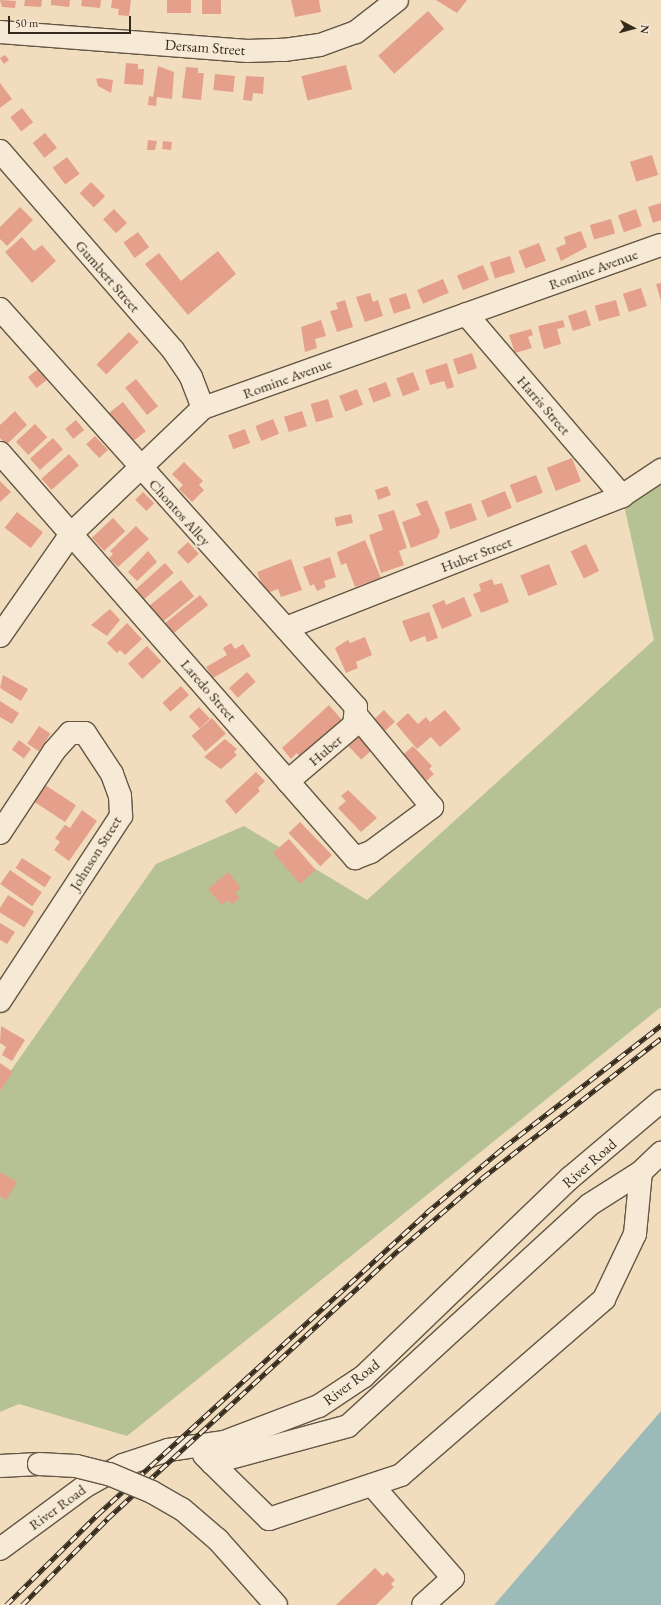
<!DOCTYPE html>
<style>
body{margin:0}
#map{position:relative;width:661px;height:1605px;overflow:hidden;background:#f1ddbe;font-family:"EB Garamond",serif}
div>[style]{position:absolute}
[style*='--x']{left:calc(var(--x)*1px);top:calc(var(--y)*1px);width:calc(var(--w)*1px);rotate:calc(var(--a)*1deg)}
.green>*{inset:0;background:#b6c294}
.water>*{inset:0;background:#9cbab8}
.building>*{inset:0;background:#e4a08a;transform-origin:0 0}
.roads{filter:drop-shadow(1px 0 #635744) drop-shadow(-1px 0 #635744) drop-shadow(0 1px #635744) drop-shadow(0 -1px #635744)}
.minor>*{height:22px;margin:-11px;padding:0 11px;transform-origin:11px;border-radius:11px;background:#f6e9d5}
.rail>*{height:4.5px;margin-top:-2.25px;transform-origin:0;background:repeating-linear-gradient(90deg,#f6e9d5 0 9px,#342a1c 0 18px);box-sizing:border-box;border-block:1px solid #342a1c}
.bridges{filter:drop-shadow(1px 0 #635744) drop-shadow(-1px 0 #635744) drop-shadow(0 1px #635744) drop-shadow(0 -1px #635744)}
.minor-bridge>*{height:22px;margin:-11px;padding:0 11px;transform-origin:11px;border-radius:11px;background:#f6e9d5}
span{translate:-50% -50%;white-space:nowrap;text-align:center;line-height:1.15;-webkit-text-stroke:4px #f6e9d5;paint-order:stroke}
.street-label{font-size:15px;color:#342a1c}
.north{position:absolute;left:613px;top:8px;width:40px;height:40px;-webkit-text-stroke:3px #f6e9d5;paint-order:stroke;rotate:96deg;font-size:11px;font-weight:700;line-height:16px;text-align:center;color:#342a1c}
.north::after{content:'';display:block;margin:auto;width:14px;height:18px;background:#342a1c;clip-path:polygon(50% 0,100% 100%,50% 72%,0 100%)}
.scale{position:absolute;left:8px;top:16px;width:123px;height:18px;box-sizing:border-box;border:2px solid #342a1c;border-top:0;padding-left:5px;font-size:12px;line-height:14px;white-space:nowrap;color:#342a1c;-webkit-text-stroke:3px #f6e9d5;paint-order:stroke}
</style>
<div id="map">
<div class="green">
<i style="clip-path:polygon(661px 466px,661px 1007px,127px 1436px,19px 1404px,0 1412px,0 1086px,156px 864px,244px 826px,367px 900px,654px 640px,622px 496px)"></i>
</div>
<div class="water">
<i style="clip-path:polygon(661px 1411px,661px 1605px,494px 1605px)"></i>
</div>
<div class="building">
<i style="clip-path:polygon(0 0,16px 1px,15px 8px,2px 7px)"></i>
<i style="clip-path:polygon(25px 0,42px 0,41px 7px,24px 6px)"></i>
<i style="clip-path:polygon(51px 0,70px 0,69px 7px,51px 5px)"></i>
<i style="clip-path:polygon(82px 0,101px 0,100px 8px,81px 6px)"></i>
<i style="clip-path:polygon(112px 0,131px 0,129px 16px,118px 15px,119px 9px,111px 8px)"></i>
<i style="left:167px;top:0;width:24px;height:13px"></i>
<i style="left:202px;top:0;width:19px;height:14px"></i>
<i style="clip-path:polygon(291px 0,319px 0,321px 12px,295px 17px)"></i>
<i style="clip-path:polygon(436px 0,467px 0,457px 13px)"></i>
<i style="left:428px;top:11px;width:24px;height:67px;rotate:48deg"></i>
<i style="clip-path:polygon(5px 55px,9px 60px,4px 64px,0 58px)"></i>
<i style="clip-path:polygon(126px 63px,138px 64px,138px 69px,144px 69px,143px 85px,124px 84px)"></i>
<i style="left:346px;top:65px;width:25px;height:46px;rotate:76deg"></i>
<i style="clip-path:polygon(158px 66px,174px 72px,172px 99px,157px 97px,156px 106px,148px 105px,149px 96px,153px 97px)"></i>
<i style="clip-path:polygon(186px 67px,198px 68px,198px 73px,204px 73px,201px 100px,182px 98px)"></i>
<i style="left:215px;top:74px;width:20px;height:16px;rotate:6deg"></i>
<i style="clip-path:polygon(246px 76px,264px 77px,263px 94px,253px 93px,252px 101px,243px 100px)"></i>
<i style="clip-path:polygon(100px 78px,113px 80px,111px 93px,98px 86px,96px 79px)"></i>
<i style="clip-path:polygon(0 83px,12px 99px,0 108px)"></i>
<i style="left:22px;top:108px;width:18px;height:15px;rotate:52deg"></i>
<i style="left:45px;top:133px;width:19px;height:16px;rotate:51deg"></i>
<i style="clip-path:polygon(148px 140px,157px 141px,155px 150px,147px 150px)"></i>
<i style="left:163px;top:141px;width:9px;height:8px;rotate:6deg"></i>
<i style="left:652px;top:155px;width:21px;height:23px;rotate:73deg"></i>
<i style="left:67px;top:157px;width:21px;height:18px;rotate:53deg"></i>
<i style="left:91px;top:182px;width:20px;height:16px;rotate:45deg"></i>
<i style="clip-path:polygon(661px 203px,661px 220px,653px 223px,648px 207px)"></i>
<i style="clip-path:polygon(20px 207px,33px 220px,7px 246px,0 239px,0 227px)"></i>
<i style="left:114px;top:209px;width:19px;height:15px;rotate:47deg"></i>
<i style="left:636px;top:209px;width:18px;height:19px;rotate:71deg"></i>
<i style="left:611px;top:219px;width:15px;height:22px;rotate:74deg"></i>
<i style="clip-path:polygon(581px 231px,587px 247px,561px 261px,556px 248px,566px 244px,564px 237px)"></i>
<i style="left:138px;top:232px;width:19px;height:18px;rotate:54deg"></i>
<i style="clip-path:polygon(22px 237px,34px 251px,42px 245px,56px 261px,32px 283px,5px 252px)"></i>
<i style="left:539px;top:243px;width:19px;height:22px;rotate:69deg"></i>
<i style="clip-path:polygon(218px 251px,236px 274px,188px 315px,145px 264px,159px 253px,181px 281px)"></i>
<i style="left:510px;top:256px;width:17px;height:21px;rotate:73deg"></i>
<i style="left:483px;top:265px;width:16px;height:28px;rotate:68deg"></i>
<i style="left:443px;top:279px;width:15px;height:28px;rotate:67deg"></i>
<i style="clip-path:polygon(661px 283px,661px 301px,656px 284px)"></i>
<i style="left:641px;top:288px;width:19px;height:19px;rotate:72deg"></i>
<i style="clip-path:polygon(370px 293px,373px 302px,378px 300px,383px 316px,365px 322px,356px 297px)"></i>
<i style="left:406px;top:293px;width:16px;height:18px;rotate:72deg"></i>
<i style="clip-path:polygon(345px 300px,353px 327px,337px 332px,330px 311px,338px 309px,336px 303px)"></i>
<i style="left:616px;top:300px;width:16px;height:22px;rotate:75deg"></i>
<i style="left:586px;top:310px;width:16px;height:19px;rotate:72deg"></i>
<i style="clip-path:polygon(321px 320px,326px 336px,315px 339px,317px 348px,305px 352px,301px 327px)"></i>
<i style="clip-path:polygon(563px 320px,565px 327px,557px 329px,561px 344px,544px 349px,538px 326px)"></i>
<i style="clip-path:polygon(531px 329px,533px 335px,528px 337px,532px 348px,515px 353px,509px 335px)"></i>
<i style="left:129px;top:332px;width:14px;height:46px;rotate:45deg"></i>
<i style="left:472px;top:353px;width:16px;height:20px;rotate:72deg"></i>
<i style="clip-path:polygon(447px 363px,454px 387px,447px 389px,444px 381px,430px 385px,425px 370px)"></i>
<i style="left:38px;top:369px;width:14px;height:13px;rotate:51deg"></i>
<i style="left:413px;top:372px;width:19px;height:18px;rotate:69deg"></i>
<i style="left:136px;top:379px;width:35px;height:14px;rotate:51deg"></i>
<i style="left:386px;top:382px;width:15px;height:19px;rotate:70deg"></i>
<i style="left:357px;top:389px;width:17px;height:19px;rotate:69deg"></i>
<i style="left:328px;top:399px;width:19px;height:18px;rotate:74deg"></i>
<i style="left:123px;top:402px;width:37px;height:18px;rotate:52deg"></i>
<i style="clip-path:polygon(15px 411px,27px 425px,6px 445px,0 438px,0 425px)"></i>
<i style="left:302px;top:411px;width:16px;height:19px;rotate:72deg"></i>
<i style="left:273px;top:419px;width:16px;height:19px;rotate:68deg"></i>
<i style="left:76px;top:420px;width:13px;height:14px;rotate:51deg"></i>
<i style="left:35px;top:424px;width:18px;height:26px;rotate:47deg"></i>
<i style="left:245px;top:429px;width:15px;height:18px;rotate:70deg"></i>
<i style="left:95px;top:436px;width:19px;height:12px;rotate:47deg"></i>
<i style="left:53px;top:438px;width:15px;height:31px;rotate:48deg"></i>
<i style="left:69px;top:454px;width:15px;height:37px;rotate:48deg"></i>
<i style="left:572px;top:458px;width:25px;height:27px;rotate:69deg"></i>
<i style="clip-path:polygon(184px 462px,203px 481px,199px 485px,204px 490px,192px 502px,179px 489px,183px 485px,172px 474px)"></i>
<i style="left:536px;top:475px;width:19px;height:28px;rotate:69deg"></i>
<i style="clip-path:polygon(0 481px,11px 492px,0 502px)"></i>
<i style="clip-path:polygon(387px 486px,391px 495px,378px 500px,375px 490px)"></i>
<i style="left:505px;top:491px;width:18px;height:26px;rotate:68deg"></i>
<i style="left:143px;top:492px;width:16px;height:11px;rotate:45deg"></i>
<i style="clip-path:polygon(427px 500px,440px 531px,437px 538px,411px 548px,402px 522px,421px 515px,416px 504px)"></i>
<i style="left:471px;top:503px;width:18px;height:28px;rotate:71deg"></i>
<i style="clip-path:polygon(394px 510px,407px 548px,399px 551px,404px 565px,381px 573px,369px 535px,383px 530px,378px 515px)"></i>
<i style="left:17px;top:512px;width:33px;height:20px;rotate:38deg"></i>
<i style="left:351px;top:514px;width:9px;height:17px;rotate:77deg"></i>
<i style="left:113px;top:518px;width:18px;height:29px;rotate:47deg"></i>
<i style="clip-path:polygon(136px 526px,149px 539px,118px 567px,109px 558px,113px 554px,110px 551px)"></i>
<i style="clip-path:polygon(365px 540px,381px 578px,355px 587px,346px 563px,341px 565px,337px 552px)"></i>
<i style="left:188px;top:542px;width:16px;height:15px;rotate:47deg"></i>
<i style="left:586px;top:544px;width:30px;height:17px;rotate:64deg"></i>
<i style="clip-path:polygon(148px 551px,157px 562px,137px 581px,128px 572px)"></i>
<i style="clip-path:polygon(330px 557px,336px 577px,324px 581px,326px 587px,317px 591px,314px 584px,310px 586px,303px 567px)"></i>
<i style="clip-path:polygon(291px 559px,302px 590px,281px 597px,278px 589px,265px 594px,257px 572px)"></i>
<i style="left:165px;top:563px;width:13px;height:43px;rotate:48deg"></i>
<i style="left:549px;top:564px;width:22px;height:31px;rotate:68deg"></i>
<i style="clip-path:polygon(492px 579px,494px 585px,502px 583px,509px 602px,481px 613px,473px 594px,481px 591px,479px 584px)"></i>
<i style="left:181px;top:580px;width:21px;height:42px;rotate:51deg"></i>
<i style="left:200px;top:595px;width:13px;height:45px;rotate:51deg"></i>
<i style="clip-path:polygon(464px 597px,472px 616px,442px 629px,432px 605px,444px 600px,446px 605px)"></i>
<i style="clip-path:polygon(110px 609px,120px 620px,107px 636px,91px 625px)"></i>
<i style="clip-path:polygon(429px 612px,438px 638px,427px 642px,425px 636px,410px 642px,402px 621px)"></i>
<i style="clip-path:polygon(127px 623px,142px 639px,125px 655px,120px 650px,117px 653px,107px 643px)"></i>
<i style="clip-path:polygon(365px 637px,372px 655px,356px 662px,358px 668px,346px 673px,335px 648px,348px 640px,350px 643px)"></i>
<i style="clip-path:polygon(231px 643px,235px 649px,243px 644px,251px 656px,213px 678px,206px 667px,227px 655px,223px 648px)"></i>
<i style="left:147px;top:646px;width:21px;height:26px;rotate:47deg"></i>
<i style="left:247px;top:672px;width:13px;height:24px;rotate:48deg"></i>
<i style="clip-path:polygon(3px 675px,28px 689px,21px 701px,0 688px)"></i>
<i style="left:181px;top:686px;width:12px;height:25px;rotate:48deg"></i>
<i style="clip-path:polygon(0 701px,19px 713px,12px 724px,0 717px)"></i>
<i style="clip-path:polygon(329px 705px,342px 720px,300px 757px,297px 753px,291px 759px,282px 748px)"></i>
<i style="left:199px;top:707px;width:16px;height:14px;rotate:47deg"></i>
<i style="left:384px;top:710px;width:16px;height:18px;rotate:47deg"></i>
<i style="clip-path:polygon(445px 710px,461px 729px,440px 747px,431px 737px,417px 749px,396px 724px,408px 713px,418px 724px,426px 717px,430px 722px)"></i>
<i style="left:212px;top:718px;width:21px;height:27px;rotate:49deg"></i>
<i style="left:39px;top:726px;width:14px;height:21px;rotate:34deg"></i>
<i style="left:360px;top:735px;width:19px;height:16px;rotate:47deg"></i>
<i style="clip-path:polygon(225px 739px,237px 749px,234px 752px,237px 755px,221px 769px,204px 757px)"></i>
<i style="left:19px;top:740px;width:15px;height:12px;rotate:37deg"></i>
<i style="clip-path:polygon(413px 746px,432px 766px,429px 769px,434px 774px,423px 784px,397px 760px)"></i>
<i style="clip-path:polygon(256px 772px,265px 781px,258px 788px,260px 791px,236px 814px,225px 801px)"></i>
<i style="left:45px;top:785px;width:37px;height:20px;rotate:33deg"></i>
<i style="clip-path:polygon(348px 790px,377px 818px,361px 832px,338px 808px,346px 801px,341px 796px)"></i>
<i style="clip-path:polygon(82px 810px,97px 821px,69px 861px,54px 850px,60px 842px,55px 838px,65px 825px,70px 828px)"></i>
<i style="left:300px;top:822px;width:46px;height:16px;rotate:46deg"></i>
<i style="left:289px;top:839px;width:41px;height:21px;rotate:49deg"></i>
<i style="left:22px;top:858px;width:35px;height:12px;rotate:33deg"></i>
<i style="left:10px;top:870px;width:39px;height:17px;rotate:35deg"></i>
<i style="clip-path:polygon(228px 872px,241px 888px,235px 893px,240px 898px,232px 904px,228px 900px,222px 905px,208px 889px)"></i>
<i style="left:8px;top:895px;width:31px;height:19px;rotate:32deg"></i>
<i style="clip-path:polygon(0 923px,15px 932px,7px 944px,0 940px)"></i>
<i style="clip-path:polygon(1px 1026px,25px 1040px,12px 1061px,2px 1055px,6px 1047px,0 1043px)"></i>
<i style="clip-path:polygon(0 1063px,13px 1072px,0 1091px)"></i>
<i style="clip-path:polygon(0 1172px,17px 1182px,6px 1200px,0 1196px)"></i>
<i style="clip-path:polygon(375px 1568px,383px 1576px,387px 1572px,395px 1580px,391px 1584px,394px 1587px,376px 1605px,336px 1605px)"></i>
</div>
<div class="roads">
<div class="minor">
<i style="--x:0;--y:32;--w:248;--a:4.4"></i>
<i style="--x:247;--y:51;--w:37;--a:-2"></i>
<i style="--x:284;--y:50;--w:36;--a:-8"></i>
<i style="--x:320;--y:45;--w:38;--a:-20"></i>
<i style="--x:356;--y:32;--w:52;--a:-38"></i>
<i style="--x:0;--y:151;--w:264;--a:49"></i>
<i style="--x:173;--y:350;--w:32;--a:56"></i>
<i style="--x:191;--y:377;--w:33;--a:69"></i>
<i style="--x:0;--y:309;--w:534;--a:48.19"></i>
<i style="--x:356;--y:707;--w:18;--a:96"></i>
<i style="--x:354;--y:725;--w:87;--a:139.7"></i>
<i style="--x:466;--y:314;--w:240;--a:49.4"></i>
<i style="--x:0;--y:453;--w:539;--a:48.76"></i>
<i style="--x:355;--y:858;--w:17;--a:-21"></i>
<i style="--x:371;--y:852;--w:76;--a:-36.4"></i>
<i style="--x:432;--y:807;--w:118;--a:-129.5"></i>
<i style="--x:286;--y:628;--w:361;--a:-21.4"></i>
<i style="--x:622;--y:496;--w:47;--a:-33.7"></i>
<i style="--x:0;--y:636;--w:124;--a:-55.2"></i>
<i style="--x:71;--y:534;--w:182;--a:-43.7"></i>
<i style="--x:203;--y:408;--w:486;--a:-19.6"></i>
<i style="--x:0;--y:833;--w:98;--a:-56.6"></i>
<i style="--x:54;--y:751;--w:24;--a:-48"></i>
<i style="--x:70;--y:733;--w:15;--a:0"></i>
<i style="--x:85;--y:733;--w:49;--a:56.6"></i>
<i style="--x:112;--y:774;--w:23;--a:70"></i>
<i style="--x:120;--y:796;--w:20;--a:87"></i>
<i style="--x:121;--y:816;--w:221;--a:123.2"></i>
<i style="--x:204;--y:1455;--w:11;--a:45"></i>
<i style="--x:212;--y:1463;--w:141;--a:-15.2"></i>
<i style="--x:348;--y:1426;--w:327;--a:-42.5"></i>
<i style="--x:589;--y:1205;--w:62;--a:-32.4"></i>
<i style="--x:641;--y:1172;--w:28;--a:-44"></i>
<i style="--x:212;--y:1463;--w:80;--a:44.5"></i>
<i style="--x:269;--y:1519;--w:139;--a:-18.4"></i>
<i style="--x:401;--y:1475;--w:269;--a:-40.9"></i>
<i style="--x:604;--y:1299;--w:72;--a:-64.5"></i>
<i style="--x:635;--y:1234;--w:62;--a:-84.5"></i>
<i style="--x:0;--y:1466;--w:39;--a:-3"></i>
<i style="--x:372;--y:1485;--w:123;--a:48.9"></i>
<i style="--x:453;--y:1578;--w:40;--a:138"></i>
<i style="--x:0;--y:1549;--w:104;--a:-36.4"></i>
<i style="--x:84;--y:1487;--w:45;--a:-29.4"></i>
<i style="--x:123;--y:1465;--w:47;--a:-18.4"></i>
<i style="--x:168;--y:1450;--w:57;--a:-8.1"></i>
<i style="--x:224;--y:1442;--w:102;--a:-20.8"></i>
<i style="--x:319;--y:1406;--w:54;--a:-33.7"></i>
<i style="--x:364;--y:1376;--w:286;--a:-43.9"></i>
<i style="--x:570;--y:1178;--w:119;--a:-40.2"></i>
</div>
</div>
<div class="rail">
<i style="--x:6;--y:1605;--w:128;--a:-44.7"></i>
<i style="--x:97;--y:1515;--w:447;--a:-42.5"></i>
<i style="--x:426;--y:1213;--w:102;--a:-40.2"></i>
<i style="--x:504;--y:1147;--w:199;--a:-37.8"></i>
<i style="--x:22;--y:1605;--w:121;--a:-45.3"></i>
<i style="--x:107;--y:1519;--w:397;--a:-42.7"></i>
<i style="--x:399;--y:1250;--w:110;--a:-40.9"></i>
<i style="--x:482;--y:1178;--w:227;--a:-38"></i>
</div>
<div class="bridges">
<div class="minor-bridge">
<i style="--x:39;--y:1464;--w:37;--a:3"></i>
<i style="--x:76;--y:1466;--w:34;--a:14"></i>
<i style="--x:109;--y:1474;--w:47;--a:22.7"></i>
<i style="--x:152;--y:1492;--w:34;--a:30"></i>
<i style="--x:182;--y:1509;--w:48;--a:40.7"></i>
<i style="--x:218;--y:1540;--w:87;--a:48.3"></i>
</div>
</div>
<div class="street-label">
<span style="left:205px;top:47px;rotate:4deg">Dersam Street</span>
<span style="left:593px;top:269px;rotate:-20deg">Romine Avenue</span>
<span style="left:108px;top:276px;rotate:49deg">Gumbert Street</span>
<span style="left:287px;top:378px;rotate:-20deg">Romine Avenue</span>
<span style="left:544px;top:405px;rotate:49deg">Harris Street</span>
<span style="left:180px;top:512px;rotate:48deg">Chontos Alley</span>
<span style="left:476px;top:554px;rotate:-21deg">Huber Street</span>
<span style="left:209px;top:690px;rotate:49deg">Laredo Street</span>
<span style="left:325px;top:750px;rotate:-41deg">Huber</span>
<span style="left:95px;top:853px;rotate:-58deg">Johnson Street</span>
<span style="left:589px;top:1163px;rotate:-41deg">River Road</span>
<span style="left:351px;top:1382px;rotate:-37deg">River Road</span>
<span style="left:57px;top:1507px;rotate:-36deg">River Road</span>
</div>
<div class="north">N</div>
<div class="scale">50 m</div>
</div>
